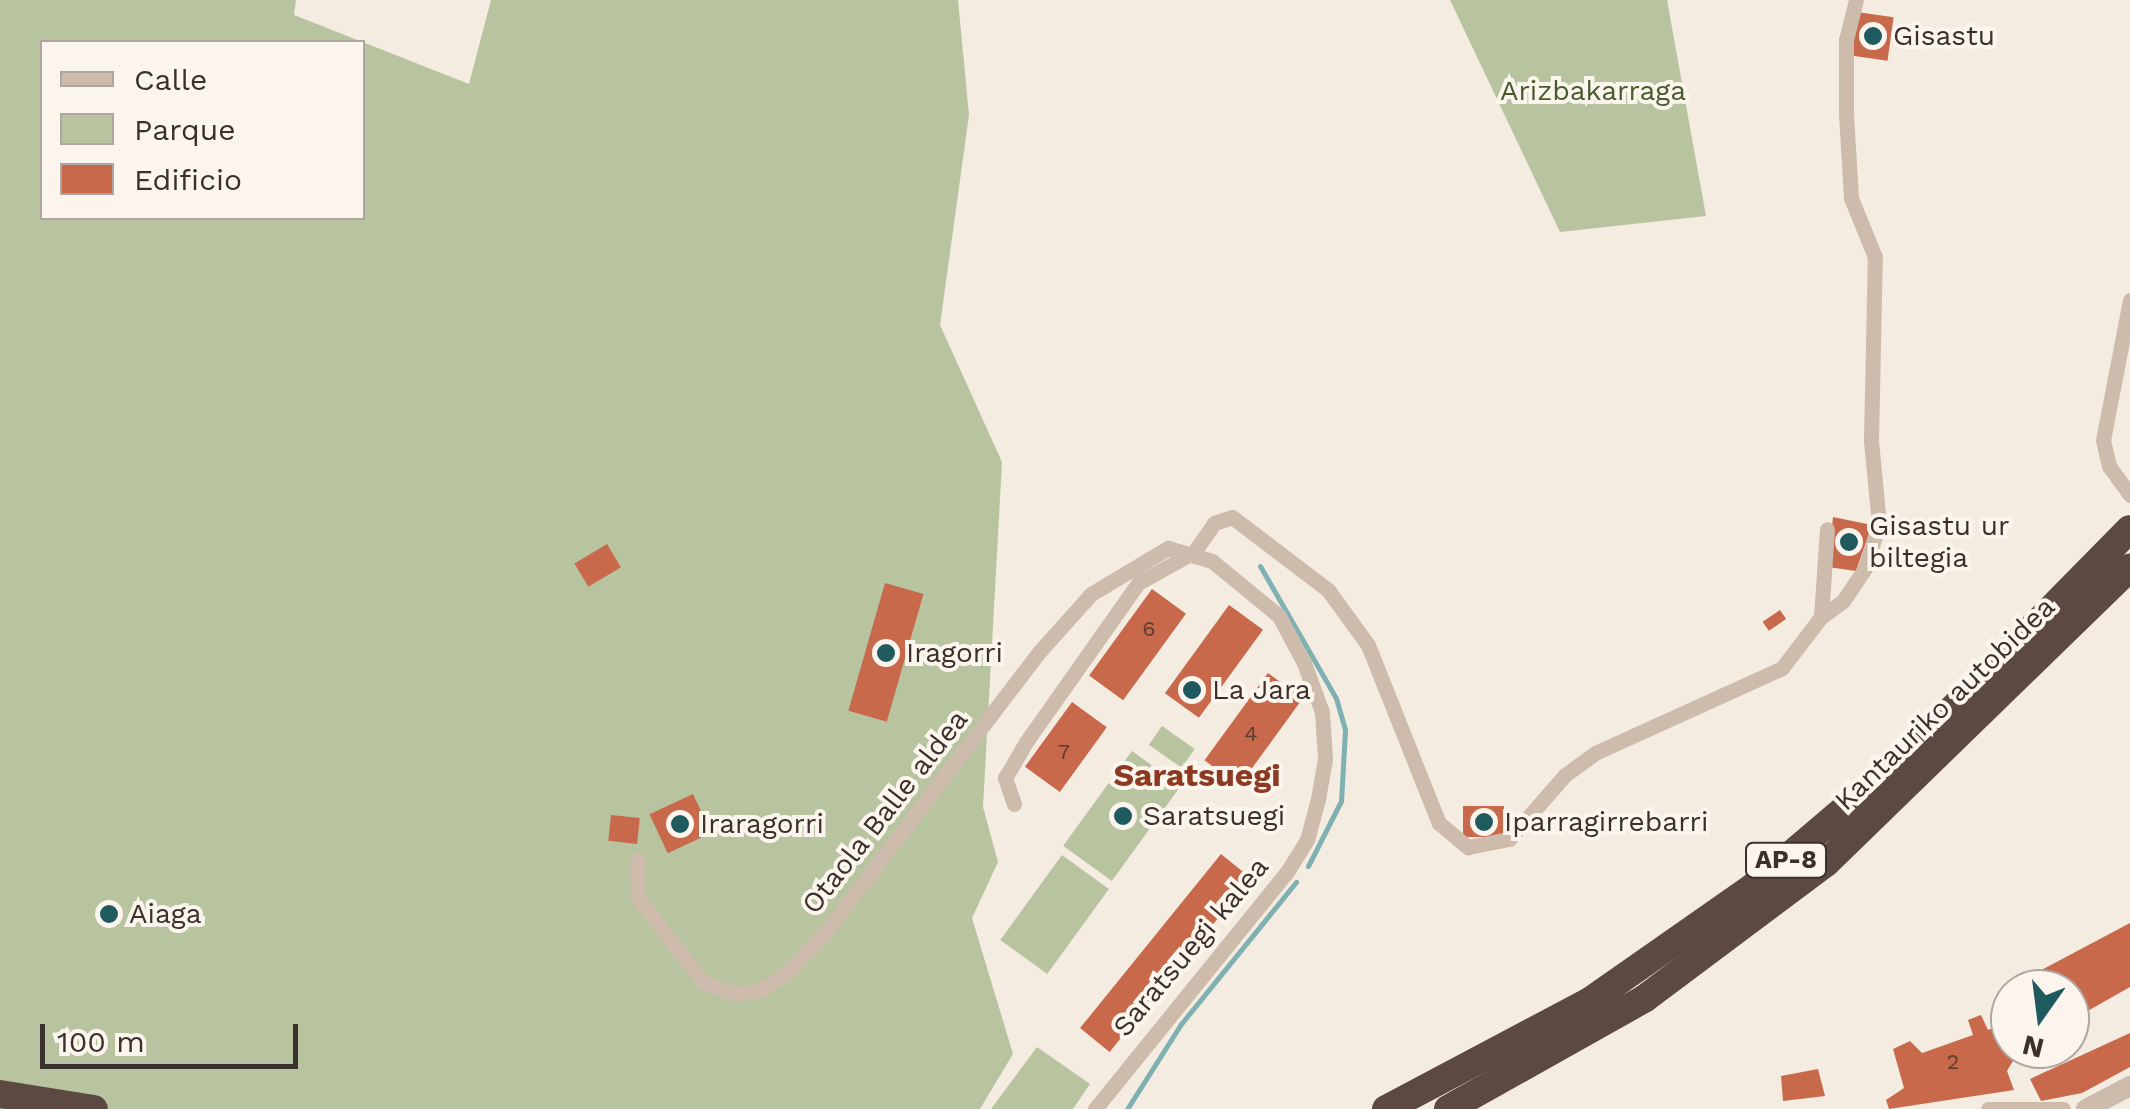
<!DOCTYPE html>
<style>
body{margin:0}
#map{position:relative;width:2130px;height:1109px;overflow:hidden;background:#f4ebe1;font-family:"Work Sans",sans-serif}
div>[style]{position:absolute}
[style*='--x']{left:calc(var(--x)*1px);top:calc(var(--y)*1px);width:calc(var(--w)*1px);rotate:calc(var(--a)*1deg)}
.green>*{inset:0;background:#b8c4a0;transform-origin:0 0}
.stream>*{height:5px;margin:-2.5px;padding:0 2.5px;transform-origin:2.5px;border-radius:2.5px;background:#7fb0b2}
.building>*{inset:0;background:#c8694b;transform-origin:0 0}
.minor>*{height:15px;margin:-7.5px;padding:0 7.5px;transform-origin:7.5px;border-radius:7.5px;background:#cdbbac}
.tertiary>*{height:20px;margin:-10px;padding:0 10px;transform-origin:10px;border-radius:10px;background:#cdbbac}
.motorway>*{height:28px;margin:-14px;padding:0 14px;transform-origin:14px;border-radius:14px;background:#5c4a42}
.dots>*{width:28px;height:28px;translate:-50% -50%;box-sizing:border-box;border:5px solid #fbf5ee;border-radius:50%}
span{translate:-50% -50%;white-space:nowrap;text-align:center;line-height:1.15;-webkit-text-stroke:8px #fbf5ee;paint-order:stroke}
.number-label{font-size:22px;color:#5e3e33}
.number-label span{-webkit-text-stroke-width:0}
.shield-label span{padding:2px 8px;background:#fbf5ee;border:2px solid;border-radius:8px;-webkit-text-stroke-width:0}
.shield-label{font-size:25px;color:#3b302b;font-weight:700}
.poi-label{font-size:28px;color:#3b302b}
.left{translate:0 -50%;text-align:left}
.park-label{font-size:28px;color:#4a5a2e}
.street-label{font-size:28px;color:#3b302b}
.quarter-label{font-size:32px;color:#8c3b22;font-weight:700}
.legend{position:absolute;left:40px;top:40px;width:325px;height:180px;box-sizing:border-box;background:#fbf5ee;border:2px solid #aea6a0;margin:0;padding:12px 18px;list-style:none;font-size:30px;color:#3b302b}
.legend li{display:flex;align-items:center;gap:20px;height:50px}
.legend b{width:50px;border:2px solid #aea6a0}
.north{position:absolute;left:1990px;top:969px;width:100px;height:100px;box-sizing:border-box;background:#fbf5ee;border:2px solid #aea6a0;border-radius:50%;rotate:194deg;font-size:28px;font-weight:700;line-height:40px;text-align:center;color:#3b302b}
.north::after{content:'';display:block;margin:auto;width:35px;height:45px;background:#1f5a5e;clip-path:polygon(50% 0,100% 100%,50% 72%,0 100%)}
.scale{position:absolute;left:40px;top:1024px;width:258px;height:45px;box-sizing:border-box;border:5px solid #3b302b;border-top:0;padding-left:12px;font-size:30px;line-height:35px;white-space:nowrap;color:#3b302b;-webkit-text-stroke:8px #fbf5ee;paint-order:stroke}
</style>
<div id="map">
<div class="green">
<i style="clip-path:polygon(evenodd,0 0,296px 0,294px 15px,469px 84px,491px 0,958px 0,969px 115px,940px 325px,1002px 462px,983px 807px,998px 862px,972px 918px,1013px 1054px,980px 1109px,0 1109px,0 0,42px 42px,362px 42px,362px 218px,42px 218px,42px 42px)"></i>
<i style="clip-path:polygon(1450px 0,1667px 0,1706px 216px,1560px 232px)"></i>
<i style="left:1162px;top:726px;width:40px;height:23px;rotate:35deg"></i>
<i style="left:1132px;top:751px;width:60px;height:117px;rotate:36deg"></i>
<i style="left:1062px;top:855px;width:58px;height:105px;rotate:36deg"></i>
<i style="clip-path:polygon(1037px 1047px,1090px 1084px,1073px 1109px,991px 1109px)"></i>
</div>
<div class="stream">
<i style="--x:1260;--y:566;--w:152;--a:60.1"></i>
<i style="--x:1336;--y:698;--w:33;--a:74"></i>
<i style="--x:1345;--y:730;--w:71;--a:93.2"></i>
<i style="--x:1341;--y:801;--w:73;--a:116.9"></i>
<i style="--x:1127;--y:1109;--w:101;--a:-57.6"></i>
<i style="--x:1181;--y:1024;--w:183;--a:-51"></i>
</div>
<div class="building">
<i style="left:1857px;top:12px;width:37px;height:44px;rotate:8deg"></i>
<i style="clip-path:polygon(1833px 517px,1872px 525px,1856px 571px,1828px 567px)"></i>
<i style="left:607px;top:544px;width:27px;height:38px;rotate:59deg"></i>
<i style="left:885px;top:583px;width:40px;height:133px;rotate:16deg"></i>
<i style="left:1152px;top:589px;width:42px;height:107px;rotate:36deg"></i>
<i style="left:1229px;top:605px;width:42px;height:109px;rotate:36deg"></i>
<i style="left:1780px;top:610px;width:11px;height:21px;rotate:56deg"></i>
<i style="left:1268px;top:673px;width:43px;height:108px;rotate:36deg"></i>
<i style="left:1072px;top:702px;width:43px;height:80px;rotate:36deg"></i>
<i style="left:693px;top:794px;width:43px;height:48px;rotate:65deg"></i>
<i style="left:1504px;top:806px;width:31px;height:41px;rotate:90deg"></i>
<i style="left:611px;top:815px;width:29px;height:26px;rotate:6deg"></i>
<i style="left:1221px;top:854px;width:38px;height:224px;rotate:39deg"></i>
<i style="left:101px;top:903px;width:23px;height:17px;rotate:18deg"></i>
<i style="clip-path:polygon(2130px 923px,2130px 987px,2070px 1021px,2070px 989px,2037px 989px,2030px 976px)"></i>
<i style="clip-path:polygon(1981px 1015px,1988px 1030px,2010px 1021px,2010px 1049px,2020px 1049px,2007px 1071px,2014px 1090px,1889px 1109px,1886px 1100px,1904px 1088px,1893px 1049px,1910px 1041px,1922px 1053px,1973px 1035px,1968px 1020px)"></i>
<i style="clip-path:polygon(2130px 1033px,2130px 1067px,2082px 1093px,2041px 1101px,2030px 1079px)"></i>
<i style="clip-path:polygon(1818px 1069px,1825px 1096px,1783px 1101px,1781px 1076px)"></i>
</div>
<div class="minor">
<i style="--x:2130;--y:300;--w:143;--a:100.9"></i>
<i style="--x:2103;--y:440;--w:27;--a:77"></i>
<i style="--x:2109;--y:466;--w:36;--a:54"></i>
<i style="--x:1194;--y:552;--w:35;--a:-55"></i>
<i style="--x:1214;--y:523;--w:19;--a:-18"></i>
<i style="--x:1232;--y:517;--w:121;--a:37.2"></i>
<i style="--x:1328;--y:590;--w:68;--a:54"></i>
<i style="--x:1368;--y:645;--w:192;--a:68.3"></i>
<i style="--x:1439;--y:823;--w:38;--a:40"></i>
<i style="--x:1468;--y:847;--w:42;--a:-11"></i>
<i style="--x:1509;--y:839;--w:85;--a:-48.8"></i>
<i style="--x:1565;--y:775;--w:37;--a:-36"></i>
<i style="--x:1595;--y:753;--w:205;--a:-24.4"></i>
<i style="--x:1782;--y:668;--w:64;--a:-52.6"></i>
<i style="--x:1821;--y:617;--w:27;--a:-36"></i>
<i style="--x:1843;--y:601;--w:40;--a:-56"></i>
<i style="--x:1865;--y:568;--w:46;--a:-72.3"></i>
<i style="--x:1879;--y:524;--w:83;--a:-95.5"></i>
<i style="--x:1871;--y:441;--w:184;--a:-88.8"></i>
<i style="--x:1875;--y:257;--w:64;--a:-112.1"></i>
<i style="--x:1851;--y:198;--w:85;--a:-93.4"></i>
<i style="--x:1846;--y:113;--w:73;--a:-90"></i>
<i style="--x:1846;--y:40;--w:41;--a:-76"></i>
<i style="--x:1821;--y:617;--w:88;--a:-86.1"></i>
<i style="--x:1014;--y:804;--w:28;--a:-109"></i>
<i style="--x:1005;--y:778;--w:42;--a:-59.7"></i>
<i style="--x:1026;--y:742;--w:194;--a:-54.8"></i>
<i style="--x:1138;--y:583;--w:64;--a:-29"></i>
<i style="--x:637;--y:859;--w:39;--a:89"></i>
<i style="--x:638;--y:898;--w:106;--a:52.3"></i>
<i style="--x:703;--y:982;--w:34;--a:21"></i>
<i style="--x:735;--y:994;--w:26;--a:-9"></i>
<i style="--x:761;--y:990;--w:32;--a:-34"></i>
<i style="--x:788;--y:972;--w:59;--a:-47.1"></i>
<i style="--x:828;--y:929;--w:348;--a:-52.7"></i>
<i style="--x:1039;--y:652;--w:78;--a:-48.1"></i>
<i style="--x:1091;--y:594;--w:90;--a:-30.9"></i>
<i style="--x:1168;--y:548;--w:46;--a:16.5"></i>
<i style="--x:1212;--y:561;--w:87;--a:39.4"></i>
<i style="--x:1279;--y:616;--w:53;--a:62"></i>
<i style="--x:1304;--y:663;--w:52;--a:69.8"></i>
<i style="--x:1322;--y:712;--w:47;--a:86.3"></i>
<i style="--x:1325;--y:759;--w:41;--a:99.9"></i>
<i style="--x:1318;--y:799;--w:42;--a:105"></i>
<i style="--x:1307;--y:840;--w:39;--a:122"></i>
<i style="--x:1286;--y:873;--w:304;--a:129"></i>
<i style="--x:1988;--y:1109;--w:75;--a:0"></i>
</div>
<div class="tertiary">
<i style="--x:2086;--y:1109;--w:50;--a:-27.6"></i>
</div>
<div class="motorway">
<i style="--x:0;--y:1094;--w:95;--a:9.1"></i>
<i style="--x:1386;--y:1109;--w:231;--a:-27.9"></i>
<i style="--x:1590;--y:1001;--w:199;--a:-35"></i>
<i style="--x:1753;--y:887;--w:193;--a:-40.4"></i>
<i style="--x:1900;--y:762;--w:327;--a:-45.4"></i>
<i style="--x:1448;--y:1109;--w:225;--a:-29.3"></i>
<i style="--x:1644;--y:999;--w:227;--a:-36.8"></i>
<i style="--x:1826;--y:863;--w:424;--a:-44.2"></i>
</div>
<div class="dots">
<i style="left:1873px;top:36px;background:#1f5a5e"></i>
<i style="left:1849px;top:542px;background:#1f5a5e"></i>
<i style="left:886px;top:653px;background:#1f5a5e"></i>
<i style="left:1192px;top:690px;background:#1f5a5e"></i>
<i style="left:1123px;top:816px;background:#1f5a5e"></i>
<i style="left:1484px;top:822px;background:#1f5a5e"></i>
<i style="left:680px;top:824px;background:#1f5a5e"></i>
<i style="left:109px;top:914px;background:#1f5a5e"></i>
</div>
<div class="number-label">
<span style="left:1149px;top:629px">6</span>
<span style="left:1251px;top:734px">4</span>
<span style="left:1064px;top:752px">7</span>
<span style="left:1953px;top:1062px">2</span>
</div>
<div class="shield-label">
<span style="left:1786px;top:860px">AP-8</span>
</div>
<div class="poi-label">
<span class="left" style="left:1893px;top:36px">Gisastu</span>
<span class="left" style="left:1869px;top:542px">Gisastu ur<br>biltegia</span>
<span class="left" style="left:906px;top:653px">Iragorri</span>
<span class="left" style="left:1212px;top:690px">La Jara</span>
<span class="left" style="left:1143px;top:816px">Saratsuegi</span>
<span class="left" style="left:1504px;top:822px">Iparragirrebarri</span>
<span class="left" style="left:700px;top:824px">Iraragorri</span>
<span class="left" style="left:129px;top:914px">Aiaga</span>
</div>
<div class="park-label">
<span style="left:1593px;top:91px">Arizbakarraga</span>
</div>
<div class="street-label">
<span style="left:1945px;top:704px;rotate:-44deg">Kantauriko autobidea</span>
<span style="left:885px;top:812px;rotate:-52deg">Otaola Balle aldea</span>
<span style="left:1191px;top:947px;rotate:-50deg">Saratsuegi kalea</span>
</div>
<div class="quarter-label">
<span style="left:1197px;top:775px">Saratsuegi</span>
</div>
<ul class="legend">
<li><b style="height:12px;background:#cdbbac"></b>Calle</li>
<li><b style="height:28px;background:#b8c4a0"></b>Parque</li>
<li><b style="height:28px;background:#c8694b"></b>Edificio</li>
</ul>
<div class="north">N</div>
<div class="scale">100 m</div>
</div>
